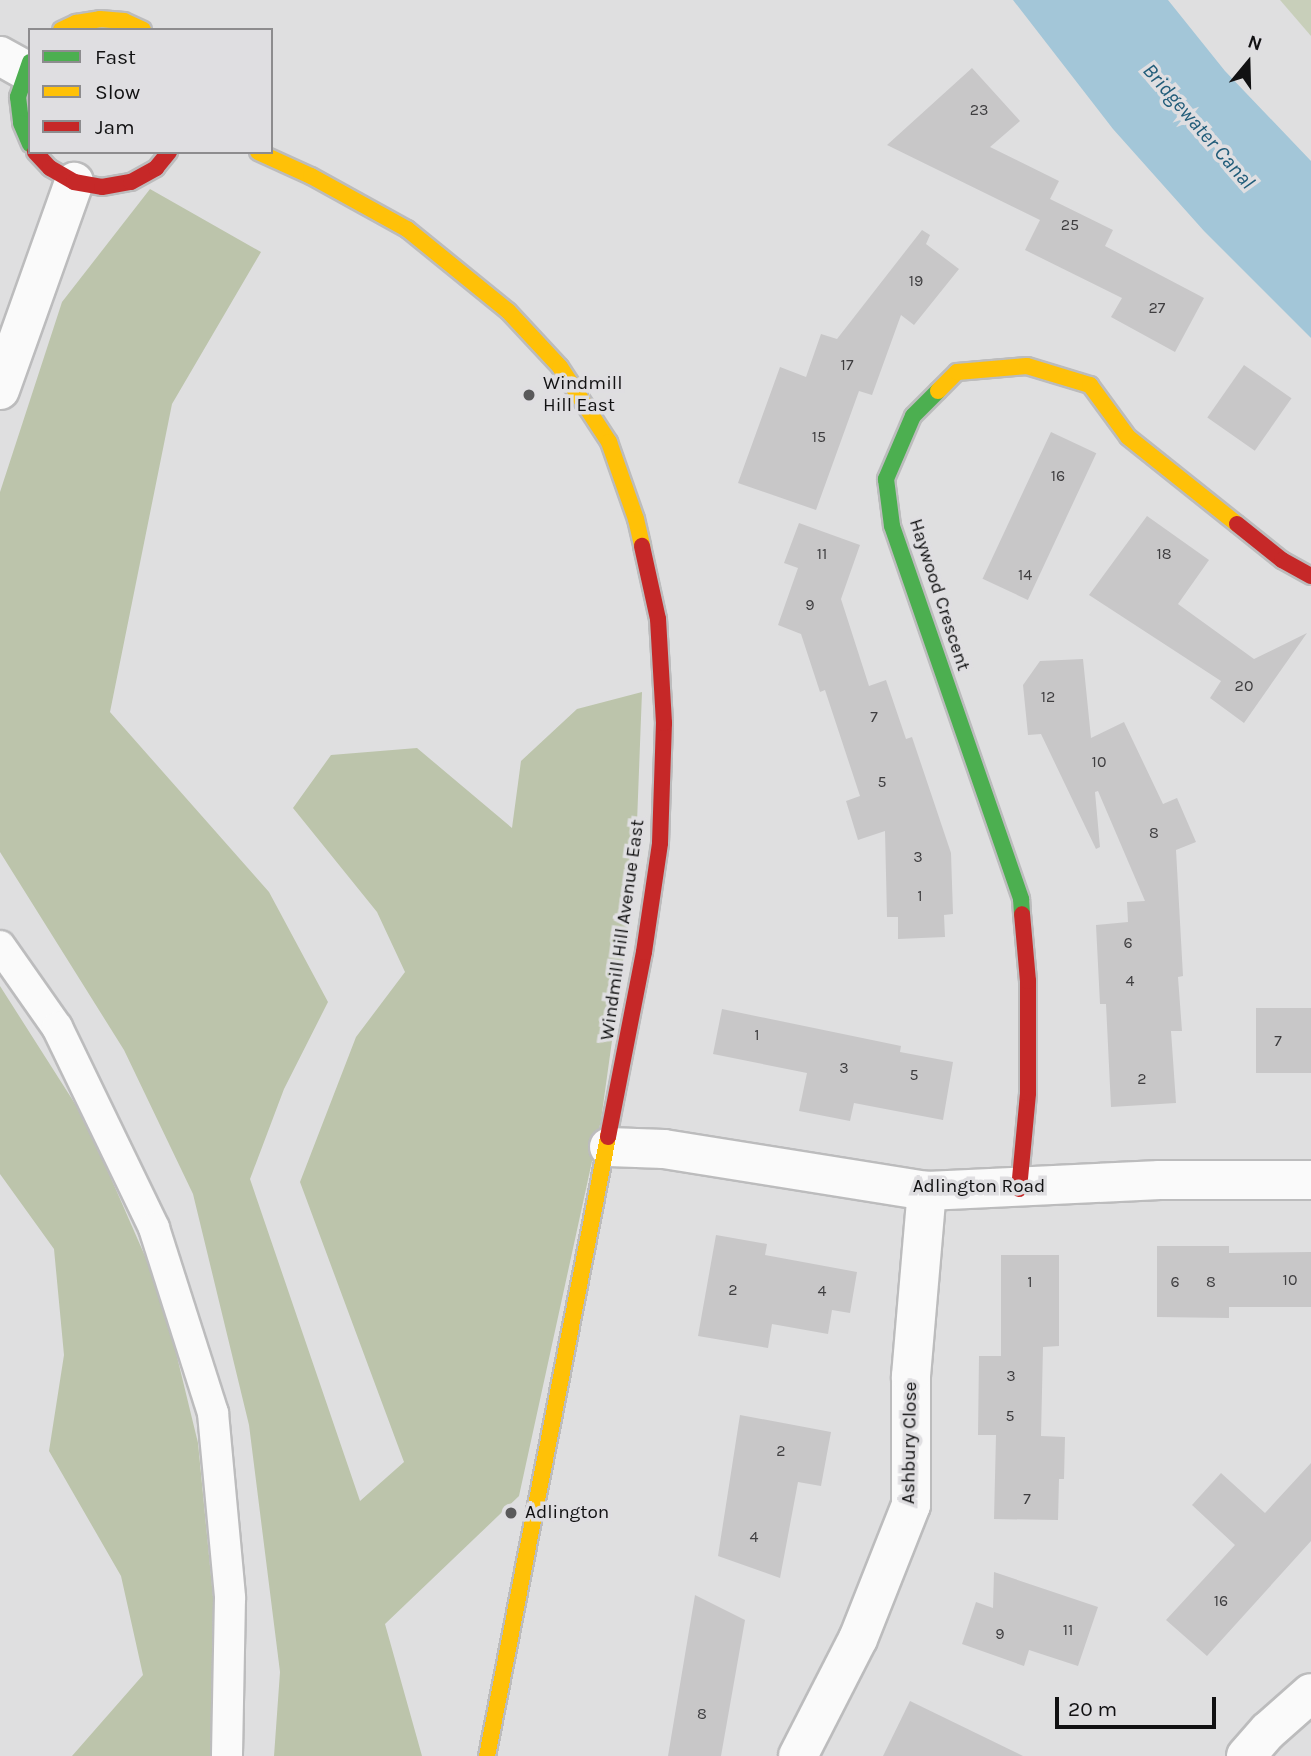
<!DOCTYPE html>
<style>
body{margin:0}
#map{position:relative;width:1311px;height:1756px;overflow:hidden;background:#dfdfe0;font-family:Karla,sans-serif}
div>[style]{position:absolute}
[style*='--x']{left:calc(var(--x)*1px);top:calc(var(--y)*1px);width:calc(var(--w)*1px);rotate:calc(var(--a)*1deg)}
.green>*{inset:0;background:#c8cfba}
.forest>*{inset:0;background:#bcc4ab}
.water>*{inset:0;background:#a3c6d8}
.building>*{inset:0;background:#c8c7c8;transform-origin:0 0}
.roads{filter:drop-shadow(2px 0 #bcbcbd) drop-shadow(-2px 0 #bcbcbd) drop-shadow(0 2px #bcbcbd) drop-shadow(0 -2px #bcbcbd)}
.lane>*{height:30px;margin:-15px;padding:0 15px;transform-origin:15px;border-radius:15px;background:#fafafa}
.street>*{height:38px;margin:-19px;padding:0 19px;transform-origin:19px;border-radius:19px;background:#fafafa}
.fast>*{height:16px;margin:-8px;padding:0 8px;transform-origin:8px;border-radius:8px;background:#4caf50}
.slow>*{height:16px;margin:-8px;padding:0 8px;transform-origin:8px;border-radius:8px;background:#ffc107}
.jam>*{height:16px;margin:-8px;padding:0 8px;transform-origin:8px;border-radius:8px;background:#c62828}
.dots>*{width:19px;height:19px;translate:-50% -50%;box-sizing:border-box;border:4px solid #dfdee1;border-radius:50%}
span{translate:-50% -50%;white-space:nowrap;text-align:center;line-height:1.15;-webkit-text-stroke:7px #dfdee1;paint-order:stroke}
.number-label{font-size:16px;color:#3f3e40}
.number-label span{-webkit-text-stroke-width:0}
.poi-label{font-size:19px;color:#111112}
.left{translate:0 -50%;text-align:left}
.street-label{font-size:19px;color:#111112}
.water-label{font-size:21px;color:#215c79;font-style:italic}
.legend{position:absolute;left:28px;top:28px;width:245px;height:126px;box-sizing:border-box;background:#dfdee1;border:2px solid #8d8c8e;margin:0;padding:9px 12px;list-style:none;font-size:21px;color:#111112}
.legend li{display:flex;align-items:center;gap:14px;height:35px}
.legend b{width:35px;border:2px solid #8d8c8e}
.north{position:absolute;left:1213px;top:28px;width:70px;height:70px;-webkit-text-stroke:5px #dfdee1;paint-order:stroke;rotate:19deg;font-size:19px;font-weight:700;line-height:28px;text-align:center;color:#111112}
.north::after{content:'';display:block;margin:auto;width:24px;height:32px;background:#111112;clip-path:polygon(50% 0,100% 100%,50% 72%,0 100%)}
.scale{position:absolute;left:1055px;top:1697px;width:161px;height:32px;box-sizing:border-box;border:4px solid #111112;border-top:0;padding-left:9px;font-size:21px;line-height:24px;white-space:nowrap;color:#111112;-webkit-text-stroke:5px #dfdee1;paint-order:stroke}
</style>
<div id="map">
<div class="green">
<i style="clip-path:polygon(1280px 0,1311px 0,1311px 36px)"></i>
</div>
<div class="forest">
<i style="clip-path:polygon(150px 189px,261px 252px,172px 404px,110px 712px,269px 892px,328px 1002px,284px 1089px,250px 1179px,360px 1501px,404px 1462px,300px 1182px,356px 1037px,405px 972px,377px 912px,293px 808px,331px 755px,417px 748px,512px 828px,521px 761px,577px 709px,642px 692px,635px 875px,601px 1120px,519px 1496px,385px 1624px,422px 1756px,274px 1756px,280px 1672px,249px 1425px,193px 1194px,124px 1050px,0 852px,0 492px,62px 302px)"></i>
<i style="clip-path:polygon(0 986px,86px 1121px,162px 1295px,198px 1443px,217px 1638px,210px 1756px,72px 1756px,143px 1675px,121px 1576px,49px 1451px,64px 1355px,54px 1249px,0 1174px)"></i>
</div>
<div class="water">
<i style="clip-path:polygon(1013px 0,1168px 0,1225px 71px,1311px 161px,1311px 338px,1204px 231px,1113px 129px)"></i>
</div>
<div class="building">
<i style="clip-path:polygon(972px 68px,1020px 121px,990px 147px,1059px 181px,1050px 199px,1113px 230px,1105px 246px,1204px 298px,1175px 352px,1111px 317px,1122px 298px,1025px 250px,1040px 220px,887px 145px)"></i>
<i style="clip-path:polygon(922px 230px,930px 235px,926px 244px,959px 269px,914px 325px,901px 315px,872px 395px,859px 391px,816px 510px,738px 483px,780px 367px,806px 377px,821px 334px,837px 339px)"></i>
<i style="left:1244px;top:365px;width:58px;height:64px;rotate:35deg"></i>
<i style="left:1051px;top:432px;width:50px;height:162px;rotate:25deg"></i>
<i style="clip-path:polygon(1147px 516px,1209px 560px,1178px 604px,1254px 659px,1307px 633px,1244px 723px,1210px 698px,1221px 681px,1089px 595px)"></i>
<i style="clip-path:polygon(799px 523px,860px 545px,841px 599px,869px 686px,886px 680px,906px 739px,912px 737px,951px 853px,953px 914px,944px 915px,945px 937px,898px 939px,898px 917px,887px 917px,885px 831px,858px 840px,846px 801px,860px 796px,825px 690px,820px 692px,801px 634px,778px 625px,798px 568px,784px 563px)"></i>
<i style="clip-path:polygon(1083px 659px,1091px 738px,1124px 722px,1163px 804px,1177px 798px,1196px 842px,1176px 850px,1183px 976px,1178px 977px,1182px 1031px,1171px 1031px,1176px 1103px,1111px 1107px,1106px 1004px,1100px 1004px,1096px 925px,1128px 922px,1127px 902px,1145px 901px,1098px 791px,1095px 792px,1100px 847px,1096px 849px,1041px 734px,1028px 735px,1023px 685px,1040px 661px)"></i>
<i style="left:1311px;top:1008px;width:65px;height:55px;rotate:90deg"></i>
<i style="clip-path:polygon(722px 1009px,901px 1046px,900px 1052px,953px 1062px,943px 1120px,854px 1103px,850px 1121px,799px 1111px,807px 1073px,713px 1054px)"></i>
<i style="clip-path:polygon(716px 1235px,767px 1244px,765px 1255px,857px 1272px,850px 1313px,832px 1310px,828px 1334px,772px 1324px,768px 1348px,698px 1336px)"></i>
<i style="clip-path:polygon(1157px 1246px,1229px 1246px,1229px 1253px,1311px 1252px,1311px 1307px,1229px 1307px,1229px 1318px,1157px 1317px)"></i>
<i style="clip-path:polygon(1001px 1255px,1059px 1255px,1059px 1346px,1043px 1347px,1041px 1436px,1065px 1437px,1064px 1479px,1059px 1479px,1058px 1520px,994px 1519px,996px 1435px,978px 1435px,979px 1356px,1001px 1356px)"></i>
<i style="clip-path:polygon(740px 1415px,831px 1432px,821px 1486px,798px 1482px,780px 1578px,718px 1556px)"></i>
<i style="clip-path:polygon(1311px 1463px,1311px 1541px,1207px 1656px,1166px 1620px,1235px 1545px,1192px 1505px,1221px 1473px,1265px 1513px)"></i>
<i style="clip-path:polygon(994px 1572px,1098px 1607px,1078px 1666px,1029px 1650px,1024px 1666px,962px 1644px,976px 1602px,993px 1608px)"></i>
<i style="clip-path:polygon(695px 1595px,745px 1620px,721px 1756px,668px 1756px)"></i>
<i style="clip-path:polygon(910px 1701px,1023px 1756px,883px 1756px)"></i>
</div>
<div class="roads">
<div class="lane">
<i style="--x:0;--y:946;--w:99;--a:54.9"></i>
<i style="--x:57;--y:1027;--w:223;--a:64.2"></i>
<i style="--x:154;--y:1228;--w:194;--a:72.3"></i>
<i style="--x:213;--y:1413;--w:186;--a:84.7"></i>
<i style="--x:230;--y:1598;--w:158;--a:91.1"></i>
</div>
<div class="street">
<i style="--x:0;--y:56;--w:29;--a:29"></i>
<i style="--x:0;--y:390;--w:221;--a:-70.4"></i>
<i style="--x:609;--y:1147;--w:55;--a:2.1"></i>
<i style="--x:664;--y:1149;--w:266;--a:9.1"></i>
<i style="--x:927;--y:1191;--w:233;--a:-2.7"></i>
<i style="--x:1160;--y:1180;--w:151;--a:0"></i>
<i style="--x:798;--y:1756;--w:131;--a:-62.9"></i>
<i style="--x:858;--y:1639;--w:144;--a:-68.4"></i>
<i style="--x:911;--y:1505;--w:129;--a:-90"></i>
<i style="--x:911;--y:1376;--w:186;--a:-85.1"></i>
<i style="--x:1246;--y:1756;--w:33;--a:-49"></i>
<i style="--x:1268;--y:1731;--w:57;--a:-41.5"></i>
</div>
<div class="fast">
<i style="--x:30;--y:62;--w:37;--a:109"></i>
<i style="--x:18;--y:97;--w:26;--a:83"></i>
<i style="--x:21;--y:123;--w:23;--a:67"></i>
<i style="--x:938;--y:391;--w:35;--a:135"></i>
<i style="--x:913;--y:416;--w:69;--a:113.2"></i>
<i style="--x:886;--y:479;--w:47;--a:82.7"></i>
<i style="--x:892;--y:526;--w:395;--a:70.9"></i>
<i style="--x:1021;--y:899;--w:15;--a:86"></i>
</div>
<div class="slow">
<i style="--x:61;--y:30;--w:17;--a:-25"></i>
<i style="--x:76;--y:23;--w:24;--a:-9"></i>
<i style="--x:100;--y:19;--w:24;--a:5"></i>
<i style="--x:124;--y:21;--w:21;--a:25"></i>
<i style="--x:258;--y:152;--w:58;--a:24.4"></i>
<i style="--x:311;--y:176;--w:110;--a:28.9"></i>
<i style="--x:407;--y:229;--w:130;--a:39.1"></i>
<i style="--x:508;--y:311;--w:76;--a:47.1"></i>
<i style="--x:560;--y:367;--w:90;--a:56.8"></i>
<i style="--x:609;--y:442;--w:82;--a:70.7"></i>
<i style="--x:636;--y:519;--w:28;--a:77"></i>
<i style="--x:938;--y:391;--w:27;--a:-45"></i>
<i style="--x:957;--y:372;--w:70;--a:-4.9"></i>
<i style="--x:1027;--y:366;--w:66;--a:16.8"></i>
<i style="--x:1090;--y:385;--w:64;--a:53.8"></i>
<i style="--x:1128;--y:437;--w:139;--a:38.6"></i>
<i style="--x:487;--y:1756;--w:631;--a:-78.94"></i>
</div>
<div class="jam">
<i style="--x:35;--y:152;--w:22;--a:47"></i>
<i style="--x:50;--y:168;--w:28;--a:30"></i>
<i style="--x:74;--y:182;--w:28;--a:10"></i>
<i style="--x:102;--y:187;--w:29;--a:-10"></i>
<i style="--x:131;--y:182;--w:29;--a:-29"></i>
<i style="--x:156;--y:168;--w:21;--a:-51"></i>
<i style="--x:1237;--y:524;--w:58;--a:38.7"></i>
<i style="--x:1282;--y:560;--w:33;--a:29"></i>
<i style="--x:608;--y:1137;--w:188;--a:-79"></i>
<i style="--x:644;--y:952;--w:110;--a:-81.6"></i>
<i style="--x:660;--y:843;--w:120;--a:-88.1"></i>
<i style="--x:664;--y:723;--w:104;--a:-93.3"></i>
<i style="--x:658;--y:619;--w:75;--a:-102.4"></i>
<i style="--x:1019;--y:1189;--w:96;--a:-84.6"></i>
<i style="--x:1028;--y:1093;--w:112;--a:-90"></i>
<i style="--x:1028;--y:981;--w:67;--a:-95.1"></i>
</div>
</div>
<div class="dots">
<i style="left:529px;top:395px;background:#59595a"></i>
<i style="left:511px;top:1513px;background:#59595a"></i>
</div>
<div class="number-label">
<span style="left:979px;top:110px">23</span>
<span style="left:1070px;top:225px">25</span>
<span style="left:916px;top:281px">19</span>
<span style="left:1157px;top:308px">27</span>
<span style="left:847px;top:365px">17</span>
<span style="left:819px;top:437px">15</span>
<span style="left:1058px;top:476px">16</span>
<span style="left:822px;top:554px">11</span>
<span style="left:1164px;top:554px">18</span>
<span style="left:1025px;top:575px">14</span>
<span style="left:810px;top:605px">9</span>
<span style="left:1244px;top:686px">20</span>
<span style="left:1048px;top:697px">12</span>
<span style="left:874px;top:717px">7</span>
<span style="left:1099px;top:762px">10</span>
<span style="left:882px;top:782px">5</span>
<span style="left:1154px;top:833px">8</span>
<span style="left:918px;top:857px">3</span>
<span style="left:920px;top:896px">1</span>
<span style="left:1128px;top:943px">6</span>
<span style="left:1130px;top:981px">4</span>
<span style="left:757px;top:1035px">1</span>
<span style="left:1278px;top:1041px">7</span>
<span style="left:844px;top:1068px">3</span>
<span style="left:914px;top:1075px">5</span>
<span style="left:1142px;top:1079px">2</span>
<span style="left:1290px;top:1280px">10</span>
<span style="left:1030px;top:1282px">1</span>
<span style="left:1175px;top:1282px">6</span>
<span style="left:1211px;top:1282px">8</span>
<span style="left:733px;top:1290px">2</span>
<span style="left:822px;top:1291px">4</span>
<span style="left:1011px;top:1376px">3</span>
<span style="left:1010px;top:1416px">5</span>
<span style="left:781px;top:1451px">2</span>
<span style="left:1027px;top:1499px">7</span>
<span style="left:754px;top:1537px">4</span>
<span style="left:1221px;top:1601px">16</span>
<span style="left:1068px;top:1630px">11</span>
<span style="left:1000px;top:1634px">9</span>
<span style="left:702px;top:1714px">8</span>
</div>
<div class="poi-label">
<span class="left" style="left:543px;top:395px">Windmill<br>Hill East</span>
<span class="left" style="left:525px;top:1513px">Adlington</span>
</div>
<div class="street-label">
<span style="left:939px;top:595px;rotate:72deg">Haywood Crescent</span>
<span style="left:623px;top:930px;rotate:-82deg">Windmill Hill Avenue East</span>
<span style="left:979px;top:1187px">Adlington Road</span>
<span style="left:910px;top:1443px;rotate:-89deg">Ashbury Close</span>
</div>
<div class="water-label">
<span style="left:1199px;top:126px;rotate:49deg">Bridgewater Canal</span>
</div>
<ul class="legend">
<li><b style="height:9px;background:#4caf50"></b>Fast</li>
<li><b style="height:9px;background:#ffc107"></b>Slow</li>
<li><b style="height:9px;background:#c62828"></b>Jam</li>
</ul>
<div class="north">N</div>
<div class="scale">20 m</div>
</div>
